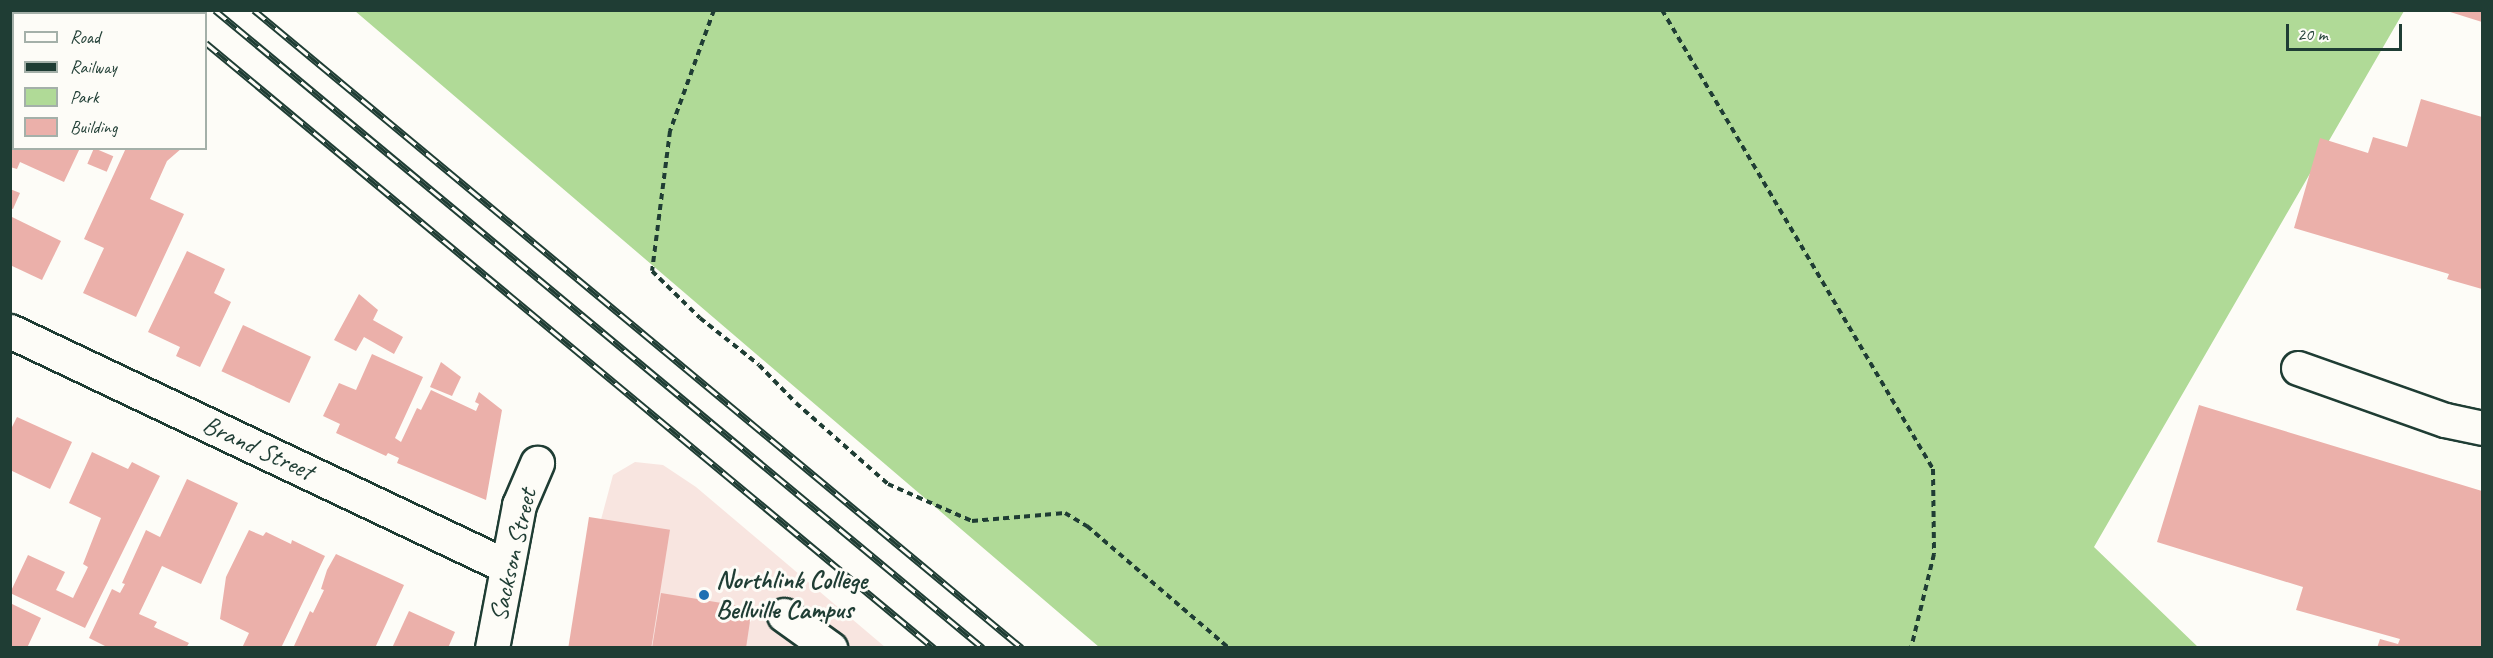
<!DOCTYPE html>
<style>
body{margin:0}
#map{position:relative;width:2493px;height:658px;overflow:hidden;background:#fdfcf7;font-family:Caveat,sans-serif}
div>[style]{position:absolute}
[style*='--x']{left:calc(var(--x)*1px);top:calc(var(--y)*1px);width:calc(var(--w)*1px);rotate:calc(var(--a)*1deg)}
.built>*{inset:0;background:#f8e5e0}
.green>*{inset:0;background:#b0da97}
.building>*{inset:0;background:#ebb0aa;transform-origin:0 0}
.path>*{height:4px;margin-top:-2px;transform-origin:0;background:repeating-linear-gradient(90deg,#1f3d34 0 6px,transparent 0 10.5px)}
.roads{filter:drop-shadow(2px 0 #1f3d34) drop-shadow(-2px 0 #1f3d34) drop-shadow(0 2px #1f3d34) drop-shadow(0 -2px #1f3d34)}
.minor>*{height:33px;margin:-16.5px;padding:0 16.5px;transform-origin:16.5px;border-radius:16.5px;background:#fdfcf7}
.rail>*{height:7px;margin-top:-3.5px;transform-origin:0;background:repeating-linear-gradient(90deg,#fdfcf7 0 14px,#1f3d34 0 28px);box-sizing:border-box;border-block:2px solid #1f3d34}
.dots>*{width:16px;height:16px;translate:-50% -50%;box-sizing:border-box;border:3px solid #fdfcf7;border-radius:50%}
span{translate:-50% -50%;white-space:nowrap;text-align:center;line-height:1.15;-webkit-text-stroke:6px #fdfcf7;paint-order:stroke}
.street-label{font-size:26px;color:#1f3d34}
.poi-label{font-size:26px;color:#1f3d34;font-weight:700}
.left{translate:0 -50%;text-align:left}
.frame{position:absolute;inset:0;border:12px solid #1f3d34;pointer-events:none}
.legend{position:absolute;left:12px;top:12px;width:195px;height:138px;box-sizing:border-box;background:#fdfcf7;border:2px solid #a4b0a9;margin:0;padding:8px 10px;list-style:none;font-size:18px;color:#1f3d34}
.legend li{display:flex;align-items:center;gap:12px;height:30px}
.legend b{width:30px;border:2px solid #a4b0a9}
.scale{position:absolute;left:2286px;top:24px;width:116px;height:27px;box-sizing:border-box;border:3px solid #1f3d34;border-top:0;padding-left:8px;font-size:18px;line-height:21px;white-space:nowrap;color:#1f3d34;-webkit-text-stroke:4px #fdfcf7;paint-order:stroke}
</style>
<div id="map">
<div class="built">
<i style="clip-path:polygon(635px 462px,663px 465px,696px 487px,885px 647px,573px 648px,595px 542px,613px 475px)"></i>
</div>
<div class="green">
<i style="clip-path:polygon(355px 11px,2404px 11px,2094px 547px,2199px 648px,1099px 647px)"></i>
</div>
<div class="building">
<i style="clip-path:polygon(2447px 10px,2482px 10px,2482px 22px,2447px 11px)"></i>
<i style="left:10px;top:31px;width:4px;height:69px;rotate:27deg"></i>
<i style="clip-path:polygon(2421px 99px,2482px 117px,2482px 289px,2447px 279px,2449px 274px,2294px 228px,2320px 138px,2368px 153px,2373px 137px,2407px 147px)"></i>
<i style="clip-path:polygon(10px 118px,14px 119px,14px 148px,80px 148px,64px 182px,20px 162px,17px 169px,10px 167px)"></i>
<i style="left:94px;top:148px;width:21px;height:17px;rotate:23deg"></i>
<i style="clip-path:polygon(126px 148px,182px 148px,167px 161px,150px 199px,184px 214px,136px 317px,83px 293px,104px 248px,84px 239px)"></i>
<i style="clip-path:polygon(10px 189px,20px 193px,13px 209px,10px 208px)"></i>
<i style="clip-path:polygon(12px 217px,61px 241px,42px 280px,10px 265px)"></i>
<i style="clip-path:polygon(187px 251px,225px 269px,214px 293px,231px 302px,200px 367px,176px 356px,180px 347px,148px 332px)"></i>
<i style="clip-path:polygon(359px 294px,378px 310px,373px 320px,403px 337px,394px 354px,364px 337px,356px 351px,334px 340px)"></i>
<i style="left:243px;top:325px;width:75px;height:51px;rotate:25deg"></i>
<i style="clip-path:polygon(372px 354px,423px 377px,395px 438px,401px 442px,417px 408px,421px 410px,431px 390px,476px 411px,479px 404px,475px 402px,479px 392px,502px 410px,486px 500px,397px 463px,399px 458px,388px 453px,386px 456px,336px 433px,340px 424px,323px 416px,339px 383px,356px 390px)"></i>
<i style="clip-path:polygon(441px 362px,461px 377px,452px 396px,430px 387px)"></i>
<i style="clip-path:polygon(2199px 405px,2482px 491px,2482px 648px,2377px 648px,2380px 639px,2398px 644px,2400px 639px,2296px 610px,2303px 587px,2157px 542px)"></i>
<i style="clip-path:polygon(17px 417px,72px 442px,50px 489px,10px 470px,10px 431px)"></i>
<i style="clip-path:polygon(92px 452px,128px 469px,132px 462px,160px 476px,85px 628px,10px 593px,28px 555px,65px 572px,56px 590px,73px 598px,88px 567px,83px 564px,101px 518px,69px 503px)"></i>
<i style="clip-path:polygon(187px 479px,238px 503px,201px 584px,162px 566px,139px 614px,157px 622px,154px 627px,189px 643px,186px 648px,109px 648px,89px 638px,112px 589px,120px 593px,125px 584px,122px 583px,146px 530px,160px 537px)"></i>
<i style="left:589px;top:517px;width:82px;height:133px;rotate:9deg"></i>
<i style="clip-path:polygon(249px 530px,263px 536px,266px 532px,291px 544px,292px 540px,325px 556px,281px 648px,242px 648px,249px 633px,220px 619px,226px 577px)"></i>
<i style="clip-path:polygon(336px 554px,404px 585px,375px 648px,294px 646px,310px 611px,313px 613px,324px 590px,321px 589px,327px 570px)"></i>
<i style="clip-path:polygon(661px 593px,752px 608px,746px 648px,652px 648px)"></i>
<i style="clip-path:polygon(10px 603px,41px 618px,27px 648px,10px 648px)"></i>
<i style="clip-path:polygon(409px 611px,455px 632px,448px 648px,392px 648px)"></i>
</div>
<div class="path">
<i style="--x:714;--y:10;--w:129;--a:110"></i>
<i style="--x:670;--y:131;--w:141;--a:97.3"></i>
<i style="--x:652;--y:271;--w:67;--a:44.4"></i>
<i style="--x:700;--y:318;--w:75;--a:38.5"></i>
<i style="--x:759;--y:365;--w:53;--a:45.8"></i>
<i style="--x:796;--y:403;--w:123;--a:41.4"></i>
<i style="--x:888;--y:484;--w:92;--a:23.8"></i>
<i style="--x:972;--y:521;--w:93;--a:-4.9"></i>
<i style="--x:1065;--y:513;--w:26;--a:31"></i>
<i style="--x:1087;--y:526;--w:187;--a:40.7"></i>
<i style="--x:1662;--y:10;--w:533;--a:59.44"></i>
<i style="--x:1933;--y:469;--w:85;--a:89.3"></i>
<i style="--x:1934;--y:554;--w:97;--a:103.7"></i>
</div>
<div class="roads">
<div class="minor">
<i style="--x:10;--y:331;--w:549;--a:25.35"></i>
<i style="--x:2298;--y:368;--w:156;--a:19.5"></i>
<i style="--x:2445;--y:420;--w:38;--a:12"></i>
<i style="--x:784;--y:615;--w:57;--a:35.7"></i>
<i style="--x:492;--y:648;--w:146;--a:-79.3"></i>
<i style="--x:519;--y:505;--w:46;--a:-66.8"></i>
</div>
</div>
<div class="rail">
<i style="--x:167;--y:10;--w:5;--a:53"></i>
<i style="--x:215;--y:10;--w:998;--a:39.72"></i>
<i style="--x:254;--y:10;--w:998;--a:39.72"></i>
<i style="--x:206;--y:43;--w:947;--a:39.73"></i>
</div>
<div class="dots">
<i style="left:704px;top:595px;background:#1f6fb2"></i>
</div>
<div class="street-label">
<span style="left:258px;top:448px;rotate:25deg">Brand Street</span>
<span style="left:513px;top:555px;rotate:-77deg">Sackson Street</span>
</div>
<div class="poi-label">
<span class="left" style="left:716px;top:595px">Northlink College<br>Bellville Campus</span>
</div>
<div class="frame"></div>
<ul class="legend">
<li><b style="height:8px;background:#fdfcf7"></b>Road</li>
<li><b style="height:8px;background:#1f3d34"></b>Railway</li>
<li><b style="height:16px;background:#b0da97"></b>Park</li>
<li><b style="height:16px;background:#ebb0aa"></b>Building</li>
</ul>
<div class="scale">20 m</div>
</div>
